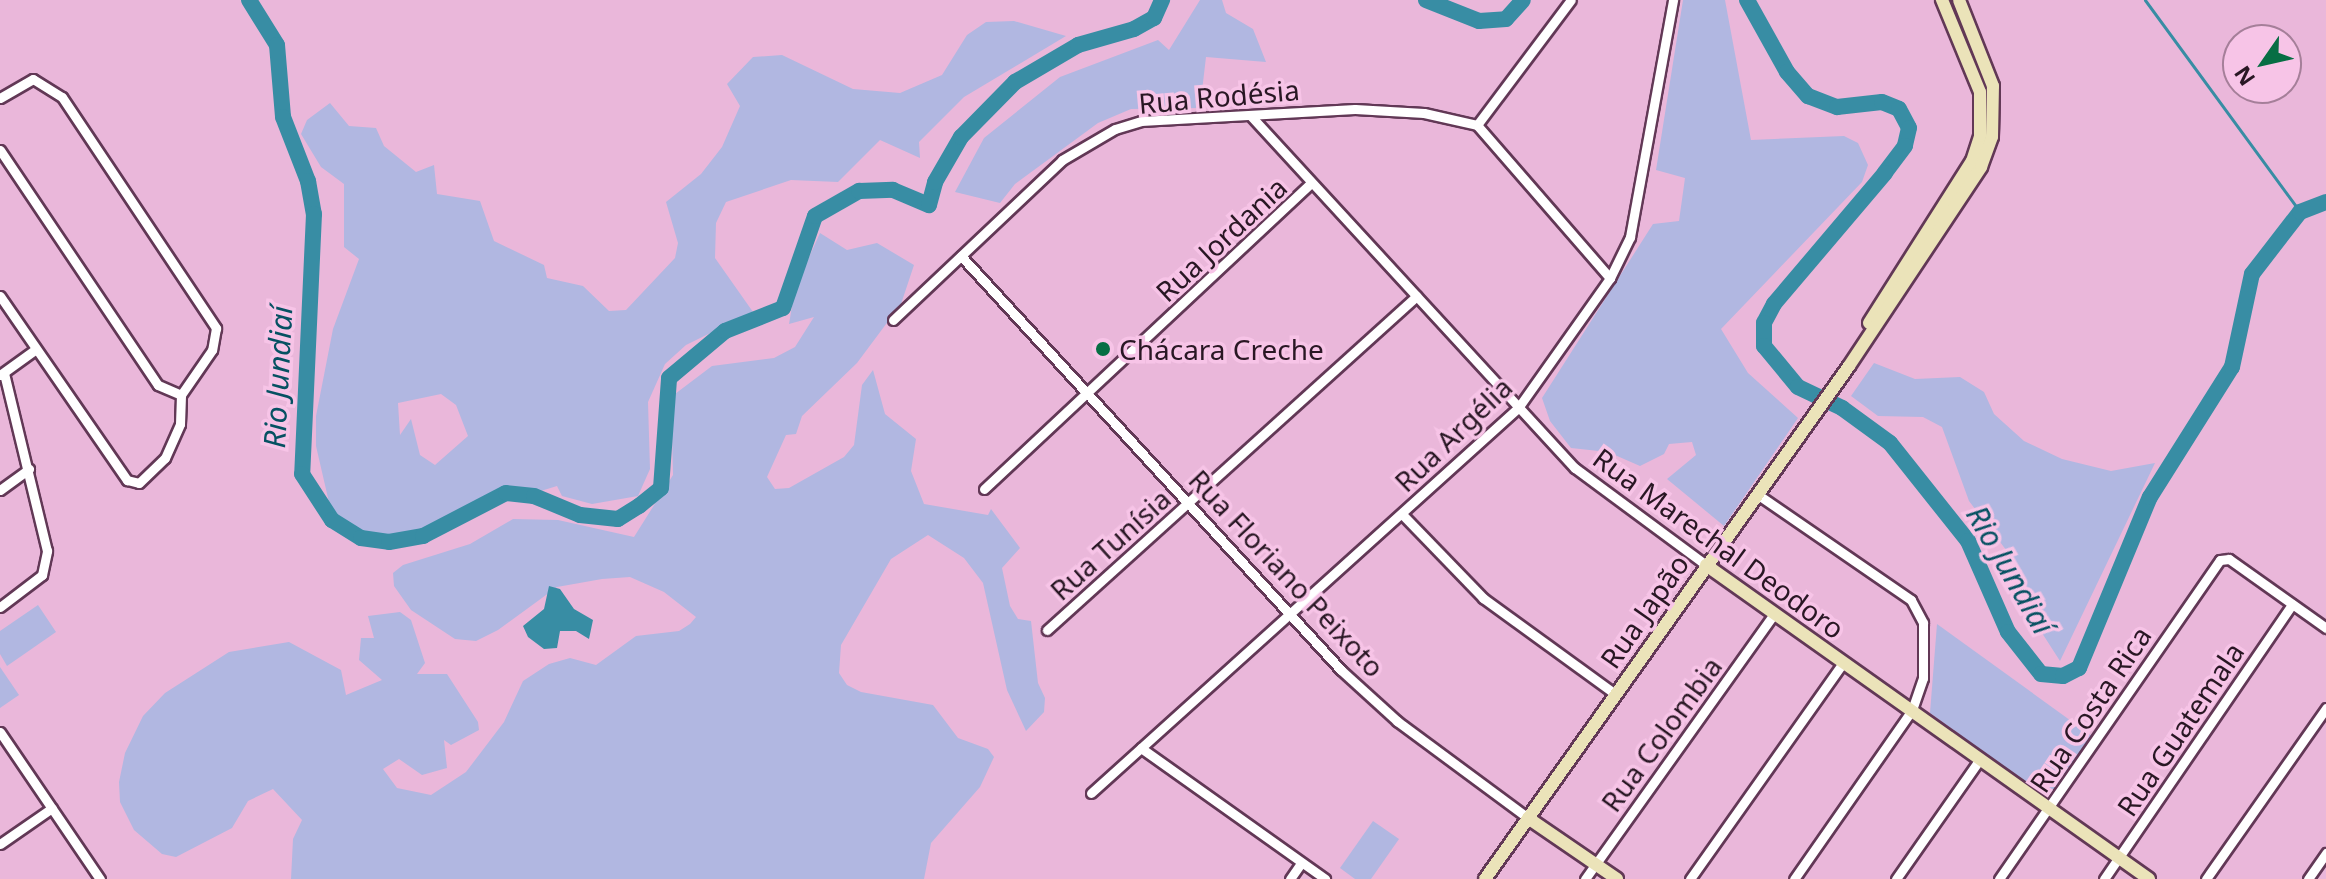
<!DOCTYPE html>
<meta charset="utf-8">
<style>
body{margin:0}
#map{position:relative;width:2326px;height:879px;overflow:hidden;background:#eab7da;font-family:"Noto Sans",sans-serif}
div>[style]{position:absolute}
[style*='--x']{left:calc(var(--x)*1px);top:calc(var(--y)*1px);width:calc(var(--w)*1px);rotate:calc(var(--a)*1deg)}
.green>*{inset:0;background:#b1b7e1}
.water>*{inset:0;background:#388da4}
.stream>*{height:3px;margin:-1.5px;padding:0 1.5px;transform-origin:1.5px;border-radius:1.5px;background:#388da4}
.river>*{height:16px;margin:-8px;padding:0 8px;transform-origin:8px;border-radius:8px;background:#388da4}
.roads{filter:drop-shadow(2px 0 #623856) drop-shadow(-2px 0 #623856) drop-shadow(0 2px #623856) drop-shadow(0 -2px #623856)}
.street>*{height:9px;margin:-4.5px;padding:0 4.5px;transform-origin:4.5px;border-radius:4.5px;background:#fff}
.secondary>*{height:12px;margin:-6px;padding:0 6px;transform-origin:6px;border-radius:6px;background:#ebe3b9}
.dots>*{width:22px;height:22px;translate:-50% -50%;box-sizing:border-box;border:4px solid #f7c4e7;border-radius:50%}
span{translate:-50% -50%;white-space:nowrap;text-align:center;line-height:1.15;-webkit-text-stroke:7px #f7c4e7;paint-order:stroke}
.street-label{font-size:28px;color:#291724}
.poi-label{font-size:28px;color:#291724}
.left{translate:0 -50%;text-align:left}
.water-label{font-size:30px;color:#065162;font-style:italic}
.north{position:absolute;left:2222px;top:24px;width:80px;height:80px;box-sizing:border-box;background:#f7c4e7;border:2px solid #a57f99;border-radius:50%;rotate:236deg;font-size:22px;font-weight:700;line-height:32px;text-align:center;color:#291724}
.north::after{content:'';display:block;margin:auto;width:28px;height:36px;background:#076e44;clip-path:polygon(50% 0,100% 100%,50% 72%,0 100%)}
</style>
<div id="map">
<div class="green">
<i style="clip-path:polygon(1200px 0,1222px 0,1226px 13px,1253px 29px,1266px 62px,1206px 57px,1200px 108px,1131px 109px,1098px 123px,1015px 184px,1000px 203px,955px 192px,984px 138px,1060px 77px,1158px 40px,1169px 50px)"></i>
<i style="clip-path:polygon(1683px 0,1725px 0,1751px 140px,1844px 136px,1858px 143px,1868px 165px,1862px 182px,1721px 329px,1748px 373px,1798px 418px,1724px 526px,1667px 479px,1696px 455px,1692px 442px,1669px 444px,1664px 454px,1640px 466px,1608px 452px,1571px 448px,1550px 421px,1542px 398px,1653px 224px,1679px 221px,1685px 178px,1656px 170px)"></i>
<i style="clip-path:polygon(evenodd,1014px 21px,1066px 36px,964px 97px,919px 142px,920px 158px,880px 140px,838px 182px,791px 180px,726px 202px,716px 223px,715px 258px,753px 312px,686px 345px,665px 364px,648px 402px,650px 469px,638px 496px,592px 504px,562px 496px,557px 486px,531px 494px,496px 493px,434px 528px,430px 538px,399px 545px,359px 537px,331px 511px,316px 446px,316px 416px,333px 329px,359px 259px,344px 247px,344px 184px,321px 167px,301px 134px,307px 120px,330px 103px,349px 126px,376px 128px,384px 146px,416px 172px,434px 165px,437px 194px,480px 201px,494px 241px,544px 265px,547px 278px,583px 286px,609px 311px,626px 310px,675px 258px,678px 243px,666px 202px,701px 174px,722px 147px,740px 106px,727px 84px,753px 57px,782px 55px,853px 89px,900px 93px,942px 75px,967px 35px,986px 22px,1014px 21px,441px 394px,456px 405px,468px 436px,435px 465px,420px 455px,411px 419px,400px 435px,398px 403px,441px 394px)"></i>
<i style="clip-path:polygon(820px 233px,847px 250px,877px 243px,914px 265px,901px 304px,857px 363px,802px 416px,796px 434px,786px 435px,767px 477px,775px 489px,789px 488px,844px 457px,854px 445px,862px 385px,873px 370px,885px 414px,916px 439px,911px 471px,924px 504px,988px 515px,991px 509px,1020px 548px,1002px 568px,1010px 606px,1018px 619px,1031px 621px,1038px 683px,1045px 698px,1044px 712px,1026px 731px,1007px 690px,983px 583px,964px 558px,928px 535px,891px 559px,841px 645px,839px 673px,847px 685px,861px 692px,933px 705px,958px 738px,988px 749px,994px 757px,980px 787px,931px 843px,924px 879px,291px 879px,293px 839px,302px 820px,273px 789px,248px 801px,232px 828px,176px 857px,162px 854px,134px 830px,120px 802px,119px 782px,125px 753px,143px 716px,165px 693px,229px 652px,289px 642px,341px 670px,346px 695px,382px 680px,359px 660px,361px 638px,374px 638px,368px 616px,400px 612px,411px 620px,425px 663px,417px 674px,447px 674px,478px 722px,479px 730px,451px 745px,444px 740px,447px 768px,422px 775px,399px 759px,383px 769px,397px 788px,431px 795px,466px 772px,504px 722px,523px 681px,549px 664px,570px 658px,596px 665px,636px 636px,679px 631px,690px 624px,696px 617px,664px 592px,630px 577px,602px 579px,557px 587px,498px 630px,476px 641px,455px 639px,411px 610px,394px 586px,393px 573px,403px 565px,470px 544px,513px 519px,558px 520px,634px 537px,673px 475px,671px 397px,712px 366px,774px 358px,795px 347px,814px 317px,789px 324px,795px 288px)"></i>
<i style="clip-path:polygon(1874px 363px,1915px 379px,1960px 377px,1984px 392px,1994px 414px,2024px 441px,2062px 459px,2111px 471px,2155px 463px,2060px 661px,2042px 633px,2019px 567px,1969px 501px,1942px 427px,1923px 417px,1878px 416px,1851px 396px)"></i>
<i style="clip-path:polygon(38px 605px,56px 632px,7px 666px,0 654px,0 631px)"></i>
<i style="clip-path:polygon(1937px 624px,2092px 736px,2053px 794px,2044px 796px,1930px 713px)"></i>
<i style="clip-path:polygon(0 667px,19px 695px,0 708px)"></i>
<i style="clip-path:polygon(1373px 821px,1399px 839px,1371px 879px,1355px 879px,1340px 868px)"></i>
</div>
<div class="water">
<i style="clip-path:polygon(549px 586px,560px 589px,574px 609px,593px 620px,589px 639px,576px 631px,560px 631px,557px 648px,544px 649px,528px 637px,523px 626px,544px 609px)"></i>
</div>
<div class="stream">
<i style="--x:2145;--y:0;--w:263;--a:53.8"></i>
</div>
<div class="river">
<i style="--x:249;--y:0;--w:53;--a:58.1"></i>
<i style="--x:277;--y:45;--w:72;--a:85.2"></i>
<i style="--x:283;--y:117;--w:69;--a:68.7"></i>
<i style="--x:308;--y:181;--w:34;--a:80"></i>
<i style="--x:314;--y:214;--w:260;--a:92.6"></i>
<i style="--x:302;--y:474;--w:55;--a:56.9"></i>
<i style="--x:332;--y:520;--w:34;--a:32"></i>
<i style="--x:361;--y:538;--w:28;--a:8"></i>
<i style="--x:389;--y:542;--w:35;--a:-10"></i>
<i style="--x:423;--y:536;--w:93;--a:-27.4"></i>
<i style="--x:506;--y:493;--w:28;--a:6"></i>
<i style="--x:534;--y:496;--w:50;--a:22.4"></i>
<i style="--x:580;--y:515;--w:38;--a:6"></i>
<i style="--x:618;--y:519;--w:25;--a:-32"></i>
<i style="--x:639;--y:506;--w:28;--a:-39"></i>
<i style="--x:661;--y:488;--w:110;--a:-85.8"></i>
<i style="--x:669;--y:378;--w:73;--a:-40"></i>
<i style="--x:725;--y:331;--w:62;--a:-21.6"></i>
<i style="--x:783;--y:308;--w:97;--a:-70.8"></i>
<i style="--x:815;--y:216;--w:51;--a:-29.6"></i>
<i style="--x:859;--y:191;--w:34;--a:-2"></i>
<i style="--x:893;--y:190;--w:39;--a:23"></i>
<i style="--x:929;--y:205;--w:24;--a:-75"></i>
<i style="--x:935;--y:182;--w:52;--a:-60"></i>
<i style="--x:961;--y:137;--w:77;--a:-45.5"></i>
<i style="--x:1015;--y:82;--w:73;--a:-30.4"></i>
<i style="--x:1078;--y:45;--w:58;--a:-15.9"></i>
<i style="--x:1134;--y:29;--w:23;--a:-29"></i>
<i style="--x:1154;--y:18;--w:20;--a:-66"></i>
<i style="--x:1426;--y:0;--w:57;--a:21.6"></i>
<i style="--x:1479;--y:21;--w:27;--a:-4"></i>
<i style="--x:1506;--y:19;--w:25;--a:-48"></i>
<i style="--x:1747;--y:0;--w:82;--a:60.9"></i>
<i style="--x:1787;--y:72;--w:32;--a:49"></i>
<i style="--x:1808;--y:96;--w:31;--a:21"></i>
<i style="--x:1837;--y:107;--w:45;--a:-6.3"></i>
<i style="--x:1882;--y:102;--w:18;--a:22"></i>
<i style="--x:1899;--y:109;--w:21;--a:62"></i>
<i style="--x:1909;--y:128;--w:18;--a:103"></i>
<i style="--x:1905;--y:146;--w:34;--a:127"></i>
<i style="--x:1885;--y:173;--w:172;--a:130.3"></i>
<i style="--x:1774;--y:304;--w:21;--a:118"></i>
<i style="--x:1764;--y:323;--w:23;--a:90"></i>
<i style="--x:1764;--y:346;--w:53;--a:50.3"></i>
<i style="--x:1798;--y:387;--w:49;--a:25.5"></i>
<i style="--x:1842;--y:408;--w:59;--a:36.1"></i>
<i style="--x:1890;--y:443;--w:125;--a:51.5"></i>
<i style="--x:1968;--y:541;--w:99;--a:66.3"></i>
<i style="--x:2008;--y:632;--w:53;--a:51.8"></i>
<i style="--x:2041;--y:674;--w:22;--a:5"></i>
<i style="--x:2063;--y:676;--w:18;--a:-27"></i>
<i style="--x:2079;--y:668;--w:185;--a:-67.5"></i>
<i style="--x:2150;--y:497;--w:154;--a:-57.8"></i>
<i style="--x:2232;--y:367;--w:95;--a:-77.9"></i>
<i style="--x:2252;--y:274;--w:78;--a:-52.3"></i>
<i style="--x:2300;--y:212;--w:28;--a:-21"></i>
</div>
<div class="roads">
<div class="street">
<i style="--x:0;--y:98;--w:38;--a:-30"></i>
<i style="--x:33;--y:79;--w:34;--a:32"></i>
<i style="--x:62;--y:97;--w:278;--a:56.3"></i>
<i style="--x:216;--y:328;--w:22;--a:100"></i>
<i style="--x:212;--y:350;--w:55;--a:124.6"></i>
<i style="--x:1250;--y:115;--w:480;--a:47.4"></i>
<i style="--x:1575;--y:468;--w:163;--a:36.5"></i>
<i style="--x:1477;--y:125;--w:203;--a:49"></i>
<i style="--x:1477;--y:125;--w:156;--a:-53.1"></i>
<i style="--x:0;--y:150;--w:283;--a:56.1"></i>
<i style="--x:158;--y:385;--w:25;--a:23"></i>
<i style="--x:961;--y:256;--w:562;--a:47.45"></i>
<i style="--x:1341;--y:670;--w:76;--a:42.3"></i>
<i style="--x:1397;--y:721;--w:163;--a:36.5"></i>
<i style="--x:0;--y:296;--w:224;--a:55.4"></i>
<i style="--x:127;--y:480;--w:12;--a:14"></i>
<i style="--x:139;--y:483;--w:36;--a:-44"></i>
<i style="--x:165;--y:458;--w:37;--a:-66"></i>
<i style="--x:180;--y:424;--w:29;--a:-88"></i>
<i style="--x:893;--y:320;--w:233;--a:-43.4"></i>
<i style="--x:1062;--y:160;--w:61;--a:-30.3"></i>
<i style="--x:1115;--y:129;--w:27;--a:-17"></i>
<i style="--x:1141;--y:121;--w:214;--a:-3.2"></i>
<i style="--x:1355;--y:109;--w:69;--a:3.3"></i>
<i style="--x:1424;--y:113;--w:54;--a:12.8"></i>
<i style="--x:0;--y:375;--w:44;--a:-35.8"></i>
<i style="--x:984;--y:489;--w:448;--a:-43.1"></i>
<i style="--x:0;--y:490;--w:36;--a:-36"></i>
<i style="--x:1757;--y:494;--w:187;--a:34.5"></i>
<i style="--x:1911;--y:600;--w:26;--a:62"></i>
<i style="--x:1923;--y:623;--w:55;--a:90"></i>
<i style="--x:1923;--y:678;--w:34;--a:109"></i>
<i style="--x:1912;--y:710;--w:206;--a:124.9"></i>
<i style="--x:1402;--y:514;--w:117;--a:46"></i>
<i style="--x:1483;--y:598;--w:163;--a:36"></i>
<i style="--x:0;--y:607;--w:53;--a:-37.3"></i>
<i style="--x:42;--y:575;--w:25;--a:-78"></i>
<i style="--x:47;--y:551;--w:183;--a:-103.6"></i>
<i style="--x:1047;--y:630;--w:498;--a:-42.1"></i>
<i style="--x:0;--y:732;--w:178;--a:55.8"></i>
<i style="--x:1141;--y:748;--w:226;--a:35.4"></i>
<i style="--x:1091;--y:793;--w:575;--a:-42.04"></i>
<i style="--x:1518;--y:408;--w:159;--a:-54.7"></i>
<i style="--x:1610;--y:278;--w:46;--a:-64"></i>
<i style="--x:1630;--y:237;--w:241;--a:-79.7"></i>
<i style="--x:0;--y:844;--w:63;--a:-34.7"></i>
<i style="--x:1290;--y:879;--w:19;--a:-55"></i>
<i style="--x:1585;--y:879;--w:324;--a:-54.5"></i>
<i style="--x:1690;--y:879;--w:265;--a:-54.7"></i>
<i style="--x:1896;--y:879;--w:146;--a:-55"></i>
<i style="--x:1999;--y:879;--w:388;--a:-55.3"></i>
<i style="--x:2220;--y:560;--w:9;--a:-6"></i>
<i style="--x:2229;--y:559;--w:119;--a:35.4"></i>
<i style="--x:2104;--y:879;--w:333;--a:-55.6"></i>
<i style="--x:2206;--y:879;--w:209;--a:-54.9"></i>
<i style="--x:2308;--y:879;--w:32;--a:-55"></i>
</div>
<div class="secondary">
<i style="--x:1869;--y:323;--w:192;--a:-57.6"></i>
<i style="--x:1972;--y:161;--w:26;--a:-72"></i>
<i style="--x:1980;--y:136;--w:44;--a:-90"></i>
<i style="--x:1980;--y:92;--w:100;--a:-112.4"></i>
<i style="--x:1706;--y:565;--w:543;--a:35.33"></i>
<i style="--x:1528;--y:818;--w:108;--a:34.4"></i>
<i style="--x:1485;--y:879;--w:629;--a:-54.64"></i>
<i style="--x:1849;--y:366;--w:239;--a:-56.4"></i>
<i style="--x:1981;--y:167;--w:32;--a:-70"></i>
<i style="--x:1992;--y:137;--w:51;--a:-88.9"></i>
<i style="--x:1993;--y:86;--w:92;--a:-111.6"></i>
</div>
</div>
<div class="dots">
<i style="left:1103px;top:349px;background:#076e44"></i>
</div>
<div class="street-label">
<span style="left:1219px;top:96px;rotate:-5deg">Rua Rodésia</span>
<span style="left:1221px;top:239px;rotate:-43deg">Rua Jordania</span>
<span style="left:1453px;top:434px;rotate:-44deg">Rua Argélia</span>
<span style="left:1719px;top:543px;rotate:36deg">Rua Marechal Deodoro</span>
<span style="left:1110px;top:544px;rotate:-42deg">Rua Tunísia</span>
<span style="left:1287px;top:573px;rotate:47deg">Rua Floriano Peixoto</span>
<span style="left:1644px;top:611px;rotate:-55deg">Rua Japão</span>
<span style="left:2090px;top:709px;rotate:-56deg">Rua Costa Rica</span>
<span style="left:2180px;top:729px;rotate:-56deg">Rua Guatemala</span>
<span style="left:1661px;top:734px;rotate:-54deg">Rua Colombia</span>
</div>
<div class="poi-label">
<span class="left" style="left:1119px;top:349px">Chácara Creche</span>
</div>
<div class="water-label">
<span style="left:278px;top:377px;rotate:-87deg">Rio Jundiaí</span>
<span style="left:2010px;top:570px;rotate:60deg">Rio Jundiaí</span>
</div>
<div class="north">N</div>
</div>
